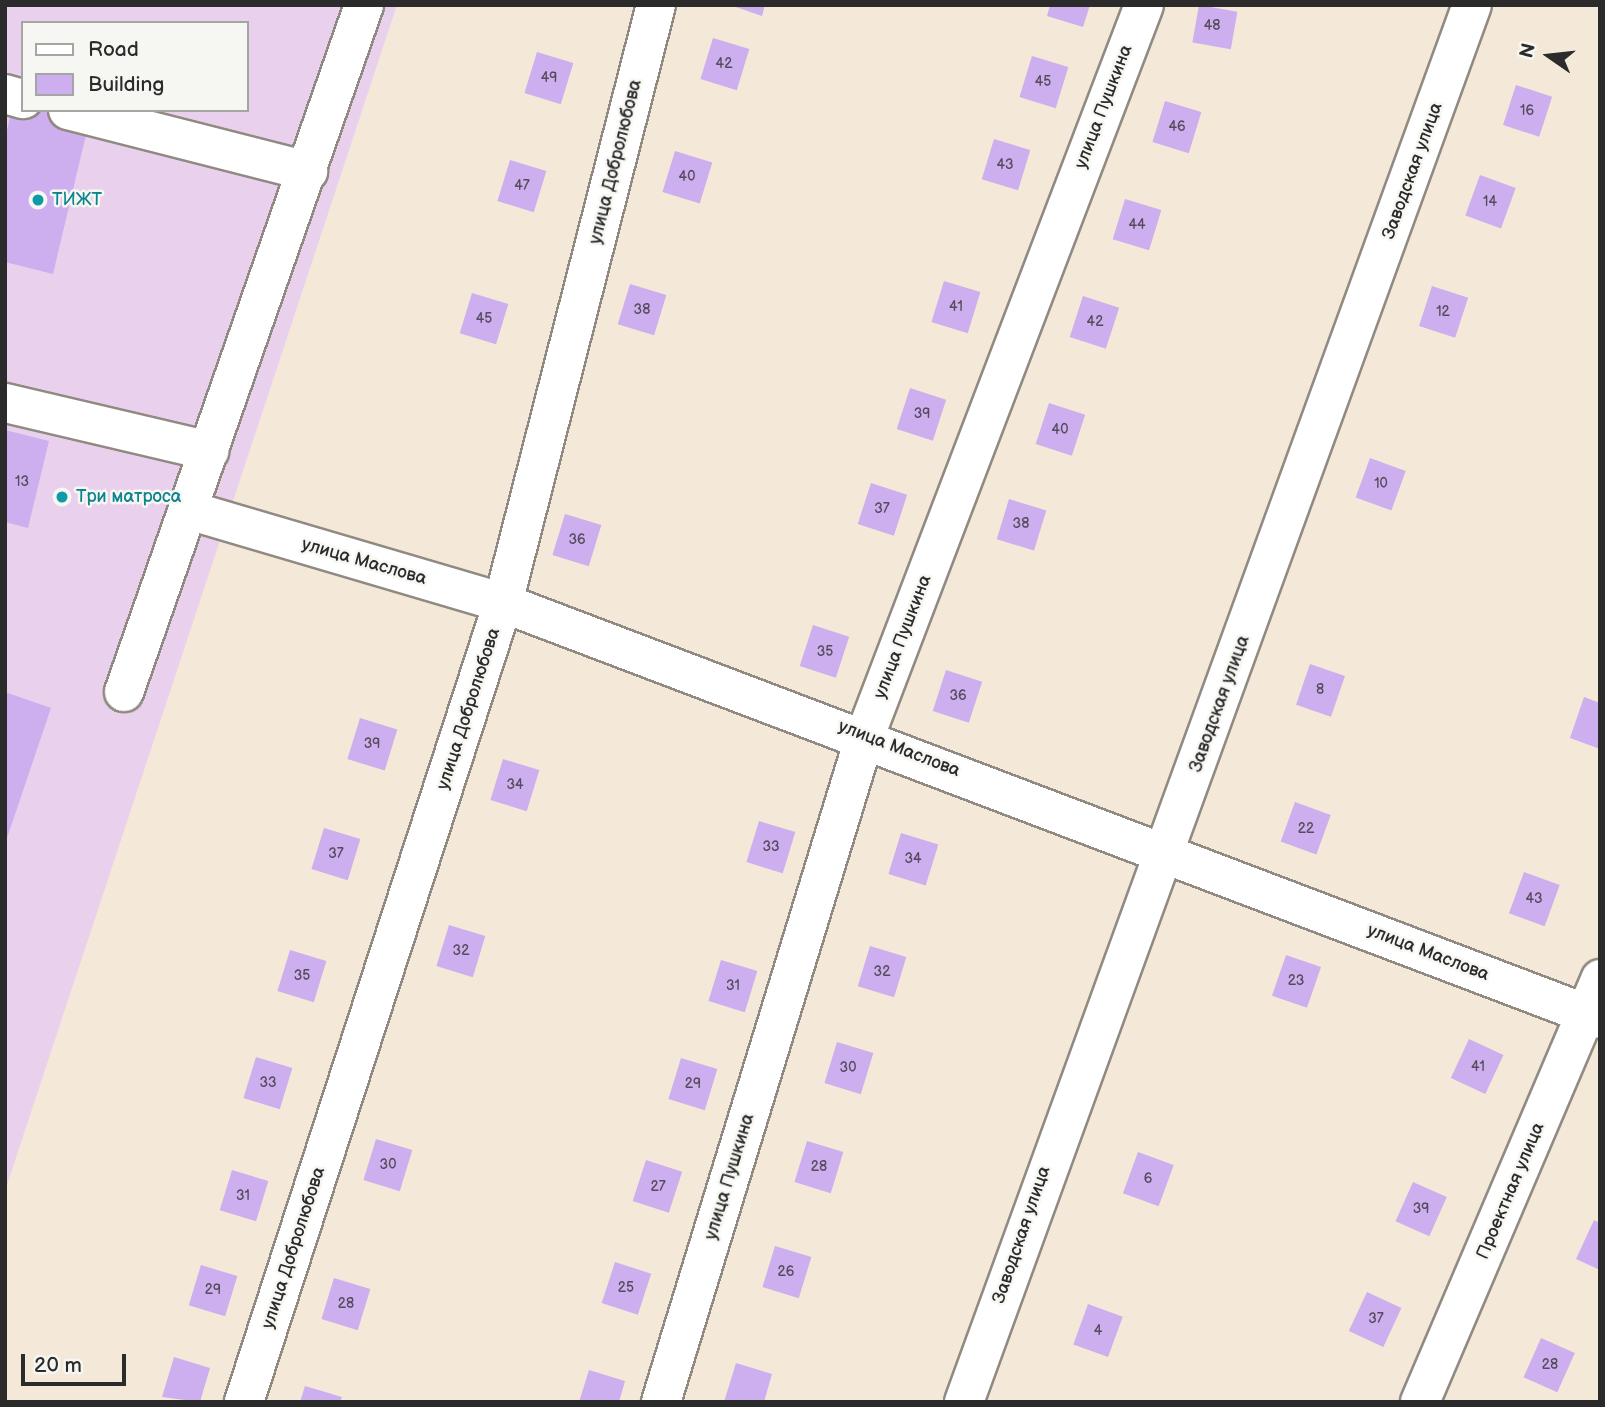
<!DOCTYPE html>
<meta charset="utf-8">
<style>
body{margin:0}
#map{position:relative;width:1605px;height:1407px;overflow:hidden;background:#f4e9d8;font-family:"Balsamiq Sans",sans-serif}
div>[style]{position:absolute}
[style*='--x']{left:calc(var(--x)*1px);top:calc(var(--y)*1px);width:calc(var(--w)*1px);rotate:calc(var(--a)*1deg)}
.built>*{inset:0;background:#e9d1ed}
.building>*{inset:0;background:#cdaeee;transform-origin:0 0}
.roads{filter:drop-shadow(2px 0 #908a82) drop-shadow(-2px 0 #908a82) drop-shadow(0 2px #908a82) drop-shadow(0 -2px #908a82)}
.minor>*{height:38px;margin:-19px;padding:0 19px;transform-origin:19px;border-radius:19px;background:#fff}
.dots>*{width:19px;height:19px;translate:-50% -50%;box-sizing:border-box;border:4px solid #f6f6f2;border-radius:50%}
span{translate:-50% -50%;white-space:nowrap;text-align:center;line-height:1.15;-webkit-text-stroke:5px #f6f6f2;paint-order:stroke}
.number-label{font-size:14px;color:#544c5c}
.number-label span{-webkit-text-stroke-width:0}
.street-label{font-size:18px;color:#2b2b2b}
.culture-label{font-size:18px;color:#0d838f}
.left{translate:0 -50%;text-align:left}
.frame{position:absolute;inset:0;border:7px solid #2b2b2b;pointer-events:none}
.legend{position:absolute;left:21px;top:21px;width:228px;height:91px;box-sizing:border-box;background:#f6f6f2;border:2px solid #a5a5a2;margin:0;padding:9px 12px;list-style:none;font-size:21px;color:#2b2b2b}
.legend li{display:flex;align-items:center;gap:14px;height:35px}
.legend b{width:35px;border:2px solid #a5a5a2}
.north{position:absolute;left:1514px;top:21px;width:70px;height:70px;-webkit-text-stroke:5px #f6f6f2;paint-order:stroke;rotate:284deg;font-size:19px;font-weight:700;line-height:28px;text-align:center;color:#2b2b2b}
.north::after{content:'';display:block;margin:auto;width:24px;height:32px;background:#2b2b2b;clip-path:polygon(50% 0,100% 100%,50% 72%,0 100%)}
.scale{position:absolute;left:21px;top:1354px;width:105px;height:32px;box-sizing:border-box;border:4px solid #2b2b2b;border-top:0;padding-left:9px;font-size:21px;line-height:24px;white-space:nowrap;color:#2b2b2b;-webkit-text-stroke:5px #f6f6f2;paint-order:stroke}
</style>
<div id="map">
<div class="built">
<i style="clip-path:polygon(evenodd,5px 5px,397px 5px,5px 1191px,5px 5px,23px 23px,247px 23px,247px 110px,23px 110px,23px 23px)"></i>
</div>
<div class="building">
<i style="clip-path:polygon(730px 5px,765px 5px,762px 16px)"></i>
<i style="clip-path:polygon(1050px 5px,1090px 5px,1083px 27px,1047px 16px)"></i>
<i style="left:1199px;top:5px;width:39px;height:38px;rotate:10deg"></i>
<i style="left:713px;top:38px;width:38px;height:43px;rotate:17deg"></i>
<i style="left:537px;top:52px;width:38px;height:43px;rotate:17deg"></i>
<i style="left:1032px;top:56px;width:38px;height:43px;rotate:17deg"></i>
<i style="left:1516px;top:85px;width:38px;height:42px;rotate:18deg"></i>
<i style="left:1165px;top:101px;width:38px;height:43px;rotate:17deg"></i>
<i style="clip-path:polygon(13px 104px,89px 122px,53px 274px,5px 262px,5px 139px)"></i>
<i style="left:994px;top:139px;width:38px;height:42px;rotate:17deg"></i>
<i style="left:675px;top:151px;width:39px;height:43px;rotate:17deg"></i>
<i style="left:510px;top:160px;width:38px;height:43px;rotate:17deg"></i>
<i style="left:1480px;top:175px;width:38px;height:43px;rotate:20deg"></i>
<i style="left:1125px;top:199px;width:38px;height:42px;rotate:17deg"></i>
<i style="left:944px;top:281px;width:38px;height:43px;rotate:17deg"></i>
<i style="left:630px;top:284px;width:38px;height:42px;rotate:17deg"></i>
<i style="left:1432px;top:286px;width:38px;height:42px;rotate:18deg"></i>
<i style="left:472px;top:293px;width:38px;height:42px;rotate:17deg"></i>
<i style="left:1083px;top:296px;width:38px;height:43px;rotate:18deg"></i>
<i style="left:910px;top:388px;width:38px;height:43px;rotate:18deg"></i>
<i style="left:1049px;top:403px;width:38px;height:43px;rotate:18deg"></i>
<i style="clip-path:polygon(5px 430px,49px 441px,28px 528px,5px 522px)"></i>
<i style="left:1370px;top:458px;width:38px;height:42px;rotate:20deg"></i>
<i style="left:871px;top:483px;width:38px;height:43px;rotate:18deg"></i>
<i style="left:1009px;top:499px;width:39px;height:42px;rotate:17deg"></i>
<i style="left:565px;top:514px;width:38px;height:43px;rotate:17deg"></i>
<i style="left:813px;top:625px;width:38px;height:43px;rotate:18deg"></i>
<i style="left:1310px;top:664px;width:37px;height:43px;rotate:19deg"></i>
<i style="left:946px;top:670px;width:38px;height:43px;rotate:18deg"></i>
<i style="clip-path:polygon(5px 692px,51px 708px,6px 841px,5px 841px)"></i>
<i style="clip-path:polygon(1584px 697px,1600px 703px,1600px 749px,1570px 738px)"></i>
<i style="left:360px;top:718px;width:39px;height:43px;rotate:17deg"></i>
<i style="left:503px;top:759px;width:38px;height:43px;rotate:17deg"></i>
<i style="left:1295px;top:802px;width:38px;height:42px;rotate:20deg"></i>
<i style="left:759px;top:821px;width:38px;height:43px;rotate:17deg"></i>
<i style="left:324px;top:828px;width:38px;height:43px;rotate:17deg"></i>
<i style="left:901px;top:833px;width:39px;height:43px;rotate:17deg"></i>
<i style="left:1524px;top:872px;width:38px;height:44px;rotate:20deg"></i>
<i style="left:449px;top:925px;width:38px;height:43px;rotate:17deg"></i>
<i style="left:870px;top:946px;width:38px;height:42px;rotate:17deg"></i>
<i style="left:290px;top:950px;width:38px;height:43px;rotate:17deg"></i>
<i style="left:1286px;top:955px;width:37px;height:43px;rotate:19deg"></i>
<i style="left:721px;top:960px;width:38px;height:43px;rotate:17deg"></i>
<i style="left:1469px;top:1039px;width:38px;height:43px;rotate:25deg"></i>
<i style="left:837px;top:1042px;width:38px;height:43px;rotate:17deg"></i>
<i style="left:256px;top:1057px;width:38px;height:43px;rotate:17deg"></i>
<i style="left:681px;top:1058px;width:38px;height:43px;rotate:17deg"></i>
<i style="left:376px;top:1139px;width:38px;height:43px;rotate:17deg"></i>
<i style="left:807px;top:1141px;width:38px;height:43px;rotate:17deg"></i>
<i style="left:1138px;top:1152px;width:38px;height:44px;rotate:20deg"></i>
<i style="left:646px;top:1160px;width:38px;height:43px;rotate:18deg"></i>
<i style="left:232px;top:1170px;width:38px;height:42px;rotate:17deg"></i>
<i style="left:1413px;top:1182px;width:37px;height:43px;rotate:24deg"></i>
<i style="clip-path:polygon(1594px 1220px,1600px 1223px,1600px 1270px,1576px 1259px)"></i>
<i style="left:775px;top:1246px;width:38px;height:43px;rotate:17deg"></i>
<i style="left:615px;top:1262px;width:38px;height:43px;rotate:18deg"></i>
<i style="left:201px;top:1265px;width:38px;height:42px;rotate:17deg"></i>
<i style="left:334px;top:1278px;width:38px;height:43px;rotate:17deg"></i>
<i style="left:1367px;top:1292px;width:38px;height:43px;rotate:25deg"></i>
<i style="left:1088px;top:1304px;width:37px;height:43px;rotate:20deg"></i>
<i style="left:1541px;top:1338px;width:37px;height:43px;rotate:24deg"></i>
<i style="clip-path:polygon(174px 1357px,210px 1368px,200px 1402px,162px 1397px)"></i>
<i style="clip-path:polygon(736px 1363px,772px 1374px,764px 1402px,724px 1402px)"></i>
<i style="clip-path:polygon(589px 1370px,625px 1381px,619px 1402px,579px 1402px)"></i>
<i style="clip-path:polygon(305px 1386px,342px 1397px,340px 1402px,300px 1402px)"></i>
</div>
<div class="roads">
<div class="minor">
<i style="--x:5;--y:94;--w:19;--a:16"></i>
<i style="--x:68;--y:110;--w:248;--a:14.3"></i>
<i style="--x:5;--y:403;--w:210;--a:13.2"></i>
<i style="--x:188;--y:510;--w:328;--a:16.4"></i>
<i style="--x:503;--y:603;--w:1173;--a:20.77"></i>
<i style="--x:124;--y:692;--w:728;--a:-70.74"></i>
<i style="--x:244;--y:1402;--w:840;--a:-72.04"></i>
<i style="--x:503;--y:603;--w:617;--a:-75.65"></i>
<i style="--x:661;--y:1402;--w:697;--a:-72.97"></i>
<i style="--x:865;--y:736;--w:782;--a:-69.11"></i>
<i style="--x:964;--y:1402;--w:1486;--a:-70.02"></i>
<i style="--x:1420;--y:1402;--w:460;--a:-66.9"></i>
</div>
</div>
<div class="dots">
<i style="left:38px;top:200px;background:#0f9aa8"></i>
<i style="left:62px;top:497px;background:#0f9aa8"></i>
</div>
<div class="number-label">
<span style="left:1212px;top:26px">48</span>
<span style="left:724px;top:64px">42</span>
<span style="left:549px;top:78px">49</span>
<span style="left:1043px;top:82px">45</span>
<span style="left:1527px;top:111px">16</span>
<span style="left:1177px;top:127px">46</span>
<span style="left:1005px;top:165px">43</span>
<span style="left:687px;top:177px">40</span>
<span style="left:522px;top:186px">47</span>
<span style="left:1490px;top:202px">14</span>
<span style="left:1137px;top:225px">44</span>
<span style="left:956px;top:307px">41</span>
<span style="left:642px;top:310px">38</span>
<span style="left:1443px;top:312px">12</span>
<span style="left:484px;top:319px">45</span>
<span style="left:1095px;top:322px">42</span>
<span style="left:922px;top:414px">39</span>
<span style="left:1060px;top:430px">40</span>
<span style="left:22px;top:482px">13</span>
<span style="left:1381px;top:484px">10</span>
<span style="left:882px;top:509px">37</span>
<span style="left:1021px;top:524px">38</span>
<span style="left:577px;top:540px">36</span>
<span style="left:825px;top:652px">35</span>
<span style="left:1320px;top:690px">8</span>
<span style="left:958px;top:696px">36</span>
<span style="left:372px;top:744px">39</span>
<span style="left:515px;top:785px">34</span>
<span style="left:1306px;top:829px">22</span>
<span style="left:771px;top:847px">33</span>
<span style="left:336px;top:854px">37</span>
<span style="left:913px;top:859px">34</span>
<span style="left:1534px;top:899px">43</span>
<span style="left:461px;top:951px">32</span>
<span style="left:882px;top:972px">32</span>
<span style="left:302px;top:976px">35</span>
<span style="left:1296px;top:981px">23</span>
<span style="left:733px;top:986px">31</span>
<span style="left:1478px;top:1067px">41</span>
<span style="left:848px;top:1068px">30</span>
<span style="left:268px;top:1083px">33</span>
<span style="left:693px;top:1084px">29</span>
<span style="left:388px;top:1165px">30</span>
<span style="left:819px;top:1167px">28</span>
<span style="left:1148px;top:1179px">6</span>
<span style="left:658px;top:1187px">27</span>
<span style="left:243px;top:1196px">31</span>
<span style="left:1421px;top:1209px">39</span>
<span style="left:786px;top:1272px">26</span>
<span style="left:626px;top:1288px">25</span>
<span style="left:213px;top:1290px">29</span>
<span style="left:346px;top:1304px">28</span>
<span style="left:1376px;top:1319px">37</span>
<span style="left:1098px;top:1331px">4</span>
<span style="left:1550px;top:1365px">28</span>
</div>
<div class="street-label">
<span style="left:1104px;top:107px;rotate:-69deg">улица Пушкина</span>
<span style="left:616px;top:162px;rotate:-76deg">улица Добролюбова</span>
<span style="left:1413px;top:171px;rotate:-70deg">Заводская улица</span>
<span style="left:364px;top:562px;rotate:16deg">улица Маслова</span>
<span style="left:903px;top:637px;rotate:-69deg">улица Пушкина</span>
<span style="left:1220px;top:704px;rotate:-70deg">Заводская улица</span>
<span style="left:469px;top:709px;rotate:-72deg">улица Добролюбова</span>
<span style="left:899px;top:749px;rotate:21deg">улица Маслова</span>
<span style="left:1428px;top:953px;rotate:21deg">улица Маслова</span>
<span style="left:730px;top:1177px;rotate:-73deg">улица Пушкина</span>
<span style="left:1511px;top:1191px;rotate:-67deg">Проектная улица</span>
<span style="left:1022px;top:1235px;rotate:-71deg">Заводская улица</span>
<span style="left:294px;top:1248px;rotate:-72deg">улица Добролюбова</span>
</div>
<div class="culture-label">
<span class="left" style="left:52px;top:200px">ТИЖТ</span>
<span class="left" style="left:76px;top:497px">Три матроса</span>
</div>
<div class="frame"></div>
<ul class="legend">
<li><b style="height:9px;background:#fff"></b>Road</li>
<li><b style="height:19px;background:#cdaeee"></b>Building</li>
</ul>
<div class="north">N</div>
<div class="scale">20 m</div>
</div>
